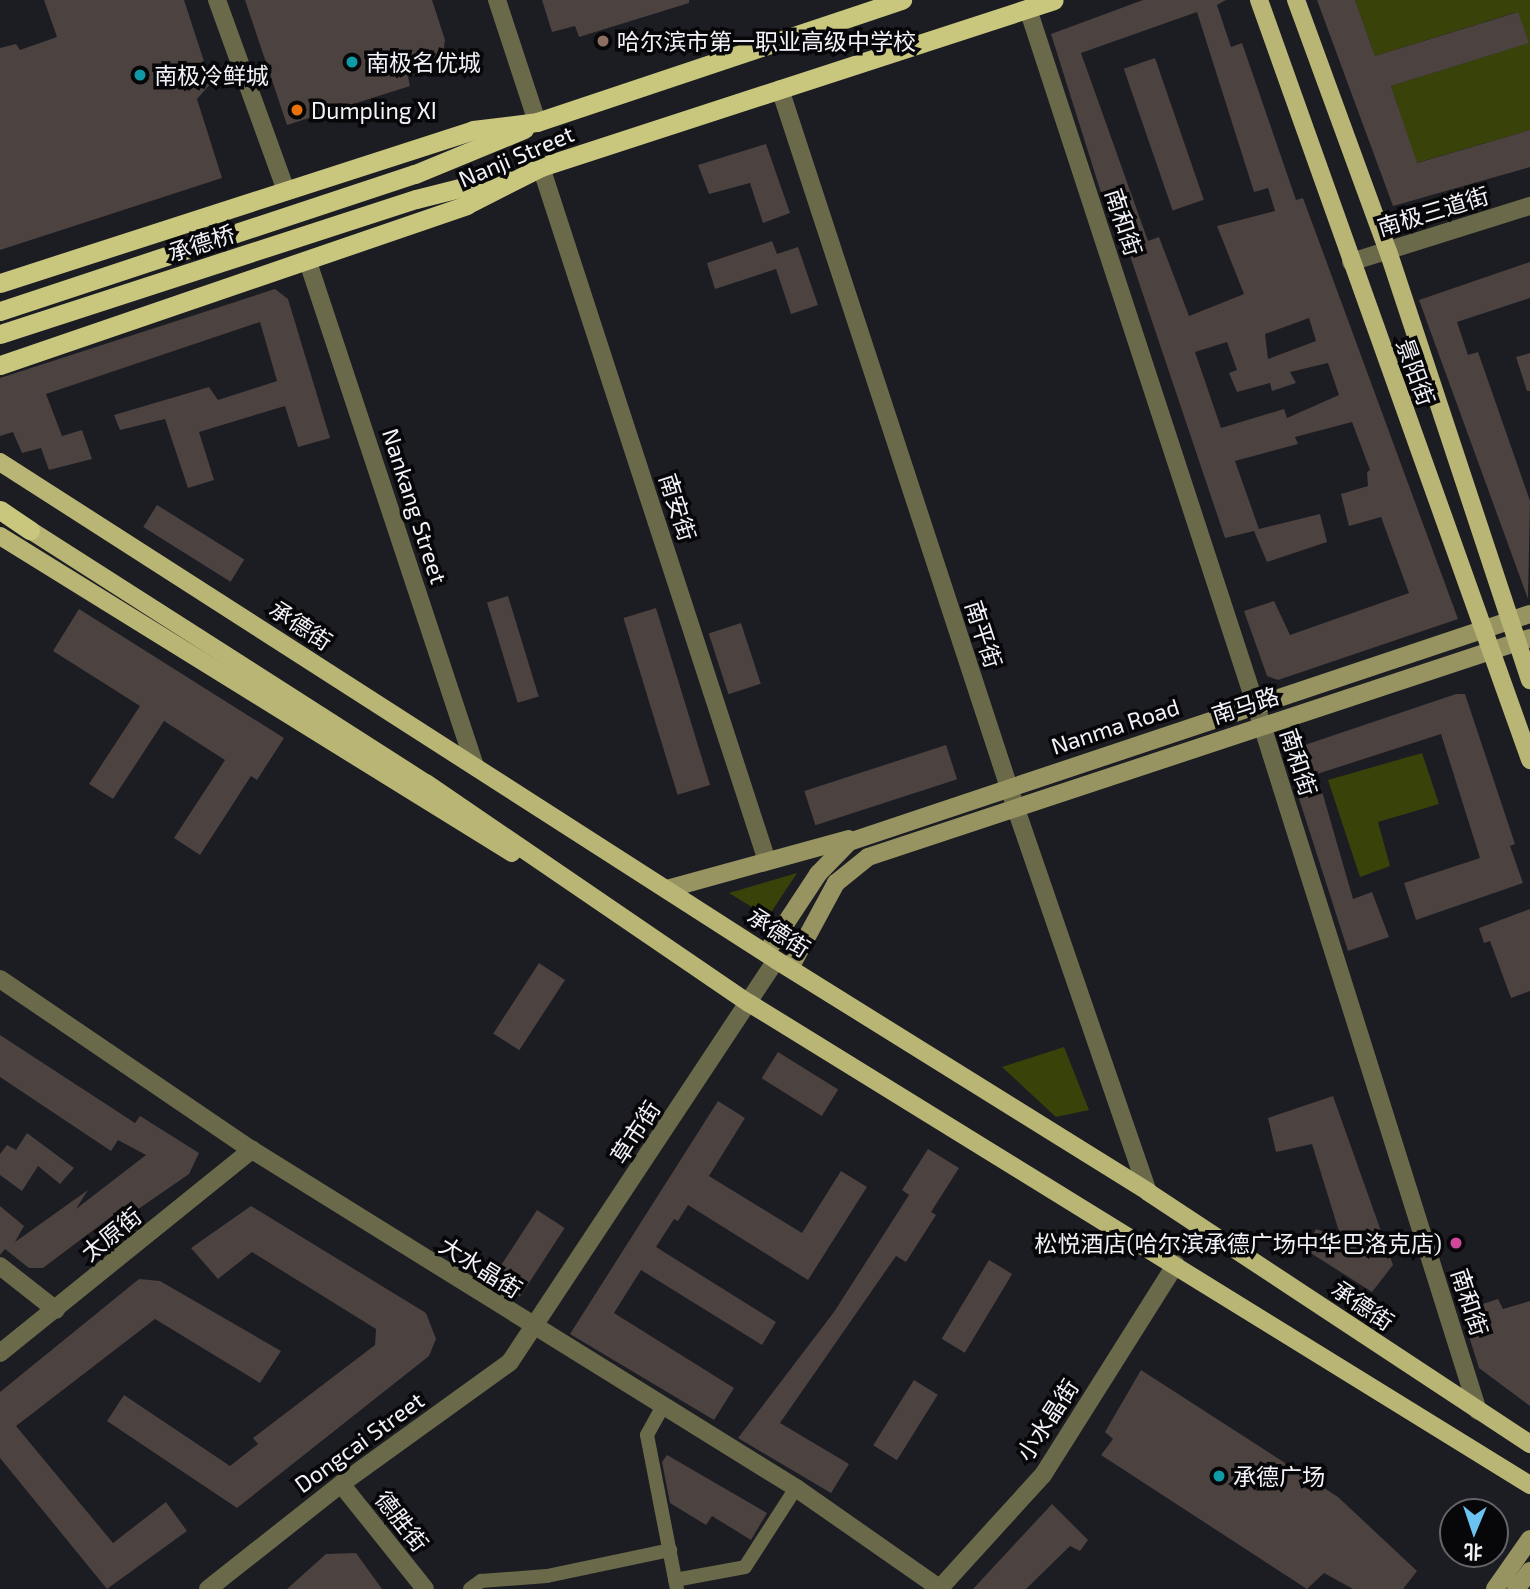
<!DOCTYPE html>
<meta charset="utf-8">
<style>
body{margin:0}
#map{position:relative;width:1530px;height:1589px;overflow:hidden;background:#1c1c23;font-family:"Exo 2","Noto Sans SC",sans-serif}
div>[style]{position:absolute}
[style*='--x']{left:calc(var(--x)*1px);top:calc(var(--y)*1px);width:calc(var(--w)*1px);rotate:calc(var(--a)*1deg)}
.green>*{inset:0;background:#394309}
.building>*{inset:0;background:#4c423f;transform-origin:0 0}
.minor>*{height:14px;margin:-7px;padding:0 7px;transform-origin:7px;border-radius:7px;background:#6a694a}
.tertiary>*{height:18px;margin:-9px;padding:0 9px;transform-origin:9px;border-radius:9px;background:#6a694a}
.secondary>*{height:18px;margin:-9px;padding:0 9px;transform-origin:9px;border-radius:9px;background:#979462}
.primary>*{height:18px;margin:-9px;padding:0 9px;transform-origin:9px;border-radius:9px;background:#b9b675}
.trunk>*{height:19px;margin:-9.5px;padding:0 9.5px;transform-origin:9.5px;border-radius:9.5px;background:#c9c67e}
.dots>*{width:19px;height:19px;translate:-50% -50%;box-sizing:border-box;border:4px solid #07070a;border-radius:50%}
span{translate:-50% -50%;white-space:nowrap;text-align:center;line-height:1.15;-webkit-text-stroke:7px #07070a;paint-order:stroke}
.poi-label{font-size:23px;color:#f2f3f8}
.left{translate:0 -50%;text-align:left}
.right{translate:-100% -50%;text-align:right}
.street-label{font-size:23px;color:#f2f3f8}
.north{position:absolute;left:1439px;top:1498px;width:70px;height:70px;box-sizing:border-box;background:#07070a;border:2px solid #656569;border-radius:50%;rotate:182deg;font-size:19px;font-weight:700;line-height:28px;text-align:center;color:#f2f3f8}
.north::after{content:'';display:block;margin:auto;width:24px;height:32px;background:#6bc3f2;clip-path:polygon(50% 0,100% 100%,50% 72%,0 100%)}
</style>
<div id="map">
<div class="green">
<i style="clip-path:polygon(1355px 0,1530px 0,1530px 130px,1416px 163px,1391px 86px,1528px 43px,1517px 12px,1375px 56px)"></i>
<i style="clip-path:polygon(1422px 753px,1439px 804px,1378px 822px,1390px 866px,1360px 877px,1328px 780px)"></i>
<i style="clip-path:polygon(797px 873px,768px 917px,729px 893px)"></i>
<i style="clip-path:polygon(1064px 1047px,1089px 1110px,1056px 1117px,1002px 1067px)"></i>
</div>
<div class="building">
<i style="clip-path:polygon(44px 0,184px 0,211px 83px,197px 99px,222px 178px,0 250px,0 48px,16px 44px,20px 50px,57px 37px)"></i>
<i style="clip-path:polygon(245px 0,432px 0,445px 40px,443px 55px,433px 69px,408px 77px,410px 86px,287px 125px)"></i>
<i style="clip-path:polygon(542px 0,689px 0,689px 3px,579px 37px,575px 26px,552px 32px)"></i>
<i style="clip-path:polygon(evenodd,1143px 0,1226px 0,1217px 5px,1231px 47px,1242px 43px,1296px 200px,1303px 198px,1458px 619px,1278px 680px,1267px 676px,1244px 611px,1274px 601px,1290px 635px,1409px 593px,1381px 517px,1349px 526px,1341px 494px,1368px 486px,1367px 472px,1370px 470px,1352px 422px,1295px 437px,1298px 444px,1235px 461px,1259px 529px,1320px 514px,1327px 542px,1267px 562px,1254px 531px,1225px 538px,1123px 235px,1115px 237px,1051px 34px,1143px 0,1197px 12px,1254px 192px,1268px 188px,1275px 211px,1217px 226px,1244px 294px,1189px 316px,1159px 237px,1148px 241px,1081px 53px,1197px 12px,1143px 0,1309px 318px,1316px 341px,1268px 359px,1265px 334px,1309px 318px,1143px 0,1227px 342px,1237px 370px,1229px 373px,1237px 392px,1270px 383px,1272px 391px,1296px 383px,1290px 372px,1328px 363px,1339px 395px,1287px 418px,1284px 409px,1221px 428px,1195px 352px,1227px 342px)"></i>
<i style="clip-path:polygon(1317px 0,1355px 0,1375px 56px,1518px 12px,1529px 43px,1391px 86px,1417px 163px,1530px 130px,1530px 167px,1393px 206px)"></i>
<i style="left:1155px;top:58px;width:150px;height:33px;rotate:71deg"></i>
<i style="clip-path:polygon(766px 144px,790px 213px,763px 223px,750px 183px,709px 194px,698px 165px)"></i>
<i style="clip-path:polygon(772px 241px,777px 254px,798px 247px,818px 305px,791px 314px,776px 269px,715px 289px,707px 263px)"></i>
<i style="clip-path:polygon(1530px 262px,1530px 298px,1457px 322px,1468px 355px,1478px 352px,1530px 501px,1528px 599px,1419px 300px)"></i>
<i style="clip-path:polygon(275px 289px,288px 299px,330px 438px,298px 447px,285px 406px,199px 432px,214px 480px,188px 488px,165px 419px,120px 430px,114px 415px,209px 387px,218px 400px,277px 381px,260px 322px,46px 394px,62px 436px,82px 430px,92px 459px,49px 470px,41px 448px,22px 453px,13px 432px,0 436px,0 378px)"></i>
<i style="clip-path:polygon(1530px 353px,1530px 391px,1527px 391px,1516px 357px)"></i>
<i style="left:157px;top:505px;width:103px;height:26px;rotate:32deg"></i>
<i style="left:508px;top:596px;width:105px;height:22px;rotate:73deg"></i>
<i style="left:656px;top:608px;width:185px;height:34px;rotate:73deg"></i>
<i style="clip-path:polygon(79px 609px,284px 738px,257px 780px,251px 776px,200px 855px,174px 838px,225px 760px,164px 721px,113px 799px,89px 784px,140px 706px,53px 651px)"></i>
<i style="left:741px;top:623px;width:64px;height:34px;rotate:72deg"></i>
<i style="clip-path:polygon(1456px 694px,1465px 694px,1515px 844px,1510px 846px,1523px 883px,1416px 920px,1404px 883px,1480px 858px,1441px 734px,1317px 774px,1353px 899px,1372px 892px,1389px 937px,1348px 951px,1284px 752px)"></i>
<i style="left:946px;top:745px;width:36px;height:149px;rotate:72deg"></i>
<i style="clip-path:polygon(1530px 909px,1530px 991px,1511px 998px,1490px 941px,1484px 943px,1479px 928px)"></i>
<i style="left:539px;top:963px;width:31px;height:84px;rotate:33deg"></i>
<i style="clip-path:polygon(0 1035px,135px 1123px,140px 1116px,199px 1153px,189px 1174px,134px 1212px,128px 1204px,43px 1268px,29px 1268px,5px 1249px,0 1255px,0 1206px,24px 1226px,15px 1242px,88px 1190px,76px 1209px,146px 1155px,118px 1140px,111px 1151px,0 1077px)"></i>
<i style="left:778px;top:1052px;width:71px;height:31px;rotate:32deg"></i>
<i style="clip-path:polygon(1333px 1096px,1393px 1265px,1372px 1292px,1306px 1250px,1316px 1229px,1341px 1238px,1312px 1144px,1276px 1152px,1268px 1118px)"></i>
<i style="clip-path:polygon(718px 1101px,745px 1118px,709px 1176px,802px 1233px,841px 1171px,867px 1187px,808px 1280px,688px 1205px,678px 1221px,674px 1219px,656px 1247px,776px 1322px,762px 1345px,641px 1270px,636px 1278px,614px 1313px,734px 1388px,714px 1420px,570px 1334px)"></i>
<i style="clip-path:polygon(27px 1133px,74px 1168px,60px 1184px,38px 1166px,22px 1191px,0 1175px,0 1154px,7px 1145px,16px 1150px)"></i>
<i style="clip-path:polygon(928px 1149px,959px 1168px,931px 1212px,936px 1215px,906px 1262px,896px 1256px,780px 1423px,849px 1464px,831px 1493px,738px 1438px,834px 1312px,909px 1195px,902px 1190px)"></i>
<i style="clip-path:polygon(251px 1206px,426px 1313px,436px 1339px,429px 1356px,237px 1508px,107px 1421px,124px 1395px,230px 1466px,258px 1444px,253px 1438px,375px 1345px,376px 1329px,252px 1252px,218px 1279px,191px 1248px)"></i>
<i style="left:537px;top:1210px;width:33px;height:82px;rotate:33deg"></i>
<i style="left:989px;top:1260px;width:27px;height:92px;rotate:31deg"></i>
<i style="clip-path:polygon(139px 1279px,160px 1281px,281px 1351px,260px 1383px,155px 1319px,16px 1426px,113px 1543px,166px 1502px,187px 1531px,107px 1589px,0 1458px,0 1392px)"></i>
<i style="clip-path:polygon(1498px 1299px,1503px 1309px,1530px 1301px,1530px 1406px,1479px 1368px,1461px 1311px)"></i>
<i style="clip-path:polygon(1141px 1370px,1338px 1497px,1417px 1571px,1403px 1589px,1353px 1589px,1324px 1573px,1307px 1589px,1101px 1455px,1113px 1439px,1105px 1432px)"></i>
<i style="left:914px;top:1380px;width:28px;height:77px;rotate:32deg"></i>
<i style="clip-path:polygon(667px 1455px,767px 1513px,751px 1540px,712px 1516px,706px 1525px,670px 1503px,662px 1462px)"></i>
<i style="clip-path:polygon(1052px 1504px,1088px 1540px,1080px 1551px,1070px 1546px,1026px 1589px,973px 1589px)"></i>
<i style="clip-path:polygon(356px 1553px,382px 1589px,287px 1589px,326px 1554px)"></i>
</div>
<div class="minor">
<i style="--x:663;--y:1406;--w:33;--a:119"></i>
<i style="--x:647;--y:1435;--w:157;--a:79"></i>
<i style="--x:675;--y:1580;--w:71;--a:-10.5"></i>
<i style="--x:745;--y:1567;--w:94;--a:-57.2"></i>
<i style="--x:470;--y:1589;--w:14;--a:-36"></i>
<i style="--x:481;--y:1581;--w:66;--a:-4.3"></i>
<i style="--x:547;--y:1576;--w:126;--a:-11.9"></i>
</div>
<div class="tertiary">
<i style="--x:217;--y:0;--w:203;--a:70.1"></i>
<i style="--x:497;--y:0;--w:128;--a:71.8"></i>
<i style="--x:1028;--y:9;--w:733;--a:71.89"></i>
<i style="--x:1256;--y:706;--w:739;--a:72.52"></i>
<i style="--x:780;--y:89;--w:755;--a:71.85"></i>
<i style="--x:1015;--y:806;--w:408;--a:71"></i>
<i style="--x:541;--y:167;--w:730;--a:71.96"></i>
<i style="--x:308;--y:262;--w:531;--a:71.67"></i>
<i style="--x:1351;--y:262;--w:188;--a:-17.4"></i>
<i style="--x:0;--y:979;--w:305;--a:34.2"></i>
<i style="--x:252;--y:1150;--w:640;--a:31.85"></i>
<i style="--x:796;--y:1488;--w:177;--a:34.9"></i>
<i style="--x:0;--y:1266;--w:71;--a:38.2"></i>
<i style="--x:0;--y:1353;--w:324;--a:-38.9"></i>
<i style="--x:341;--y:1484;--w:134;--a:51.3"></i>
<i style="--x:940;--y:1588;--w:153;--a:-47.7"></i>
<i style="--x:1043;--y:1475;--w:249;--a:-57.8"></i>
<i style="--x:208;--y:1589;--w:169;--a:-38.3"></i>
<i style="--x:341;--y:1484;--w:208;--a:-35.8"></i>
<i style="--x:510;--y:1362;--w:482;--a:-56.5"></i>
</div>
<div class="secondary">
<i style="--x:667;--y:889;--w:188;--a:-15.4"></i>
<i style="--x:766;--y:953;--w:95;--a:-56.6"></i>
<i style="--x:818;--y:874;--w:45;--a:-45.9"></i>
<i style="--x:849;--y:842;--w:718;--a:-18.51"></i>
<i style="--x:790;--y:968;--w:97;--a:-61.6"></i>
<i style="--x:836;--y:883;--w:41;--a:-39.1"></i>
<i style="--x:868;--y:857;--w:697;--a:-18.31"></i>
<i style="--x:1495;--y:1589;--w:61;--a:-55"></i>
<i style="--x:1516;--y:1589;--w:23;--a:-52"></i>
</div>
<div class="primary">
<i style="--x:1259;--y:0;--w:807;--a:70.37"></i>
<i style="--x:1296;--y:0;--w:267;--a:69.9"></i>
<i style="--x:1388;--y:251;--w:452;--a:71.7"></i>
<i style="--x:0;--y:462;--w:922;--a:32.69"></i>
<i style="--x:776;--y:960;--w:438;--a:31.9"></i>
<i style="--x:1148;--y:1192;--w:458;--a:33.4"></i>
<i style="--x:30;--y:530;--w:470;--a:32.6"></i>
<i style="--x:426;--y:783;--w:391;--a:34.3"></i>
<i style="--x:749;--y:1003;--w:918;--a:31.68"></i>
<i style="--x:0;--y:536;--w:602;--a:31.76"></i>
</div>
<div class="trunk">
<i style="--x:0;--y:283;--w:497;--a:-17.9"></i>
<i style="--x:473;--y:130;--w:64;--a:-7.1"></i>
<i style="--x:537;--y:122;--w:385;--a:-18.5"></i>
<i style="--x:0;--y:311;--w:437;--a:-18.3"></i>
<i style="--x:415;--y:174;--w:118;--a:-22.4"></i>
<i style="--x:0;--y:334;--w:437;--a:-18"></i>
<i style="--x:416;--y:199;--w:90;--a:-14.2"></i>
<i style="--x:0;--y:365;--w:493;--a:-18.9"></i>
<i style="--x:466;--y:205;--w:84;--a:-26.9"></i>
<i style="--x:541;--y:167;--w:539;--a:-18.03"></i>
<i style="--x:0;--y:510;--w:36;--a:34"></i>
</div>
<div class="dots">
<i style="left:603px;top:41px;background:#8d6e63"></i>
<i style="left:352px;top:62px;background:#0f9aa8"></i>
<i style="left:140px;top:75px;background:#0f9aa8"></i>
<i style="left:297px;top:110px;background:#e8710a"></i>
<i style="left:1456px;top:1243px;background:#d1479c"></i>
<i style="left:1219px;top:1476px;background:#0f9aa8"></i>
</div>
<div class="poi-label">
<span class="left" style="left:617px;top:41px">哈尔滨市第一职业高级中学校</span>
<span class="left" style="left:366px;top:62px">南极名优城</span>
<span class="left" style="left:154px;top:75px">南极冷鲜城</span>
<span class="left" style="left:311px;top:110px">Dumpling XI</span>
<span class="right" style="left:1442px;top:1243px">松悦酒店(哈尔滨承德广场中华巴洛克店)</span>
<span class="left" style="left:1233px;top:1476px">承德广场</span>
</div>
<div class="street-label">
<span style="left:516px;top:156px;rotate:-23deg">Nanji Street</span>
<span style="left:1433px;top:211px;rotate:-17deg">南极三道街</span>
<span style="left:1124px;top:222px;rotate:72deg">南和街</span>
<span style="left:201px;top:243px;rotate:-18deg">承德桥</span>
<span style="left:1416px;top:372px;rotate:70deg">景阳街</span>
<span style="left:415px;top:506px;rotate:72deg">Nankang Street</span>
<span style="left:678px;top:507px;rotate:72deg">南安街</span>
<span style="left:301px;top:625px;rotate:33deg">承德街</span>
<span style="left:984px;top:634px;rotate:72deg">南平街</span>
<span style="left:1245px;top:705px;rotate:-18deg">南马路</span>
<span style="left:1115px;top:726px;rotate:-18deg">Nanma Road</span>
<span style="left:1299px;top:762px;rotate:72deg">南和街</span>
<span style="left:779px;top:932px;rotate:33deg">承德街</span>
<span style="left:635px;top:1132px;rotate:-57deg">草市街</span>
<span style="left:111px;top:1234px;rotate:-39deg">太原街</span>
<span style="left:481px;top:1267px;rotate:32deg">大水晶街</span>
<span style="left:1470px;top:1302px;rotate:72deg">南和街</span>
<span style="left:1363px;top:1305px;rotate:34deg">承德街</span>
<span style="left:1047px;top:1420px;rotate:-57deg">小水晶街</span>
<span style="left:359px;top:1442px;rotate:-36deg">Dongcai Street</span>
<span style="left:402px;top:1521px;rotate:52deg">德胜街</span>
</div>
<div class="north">北</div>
</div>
